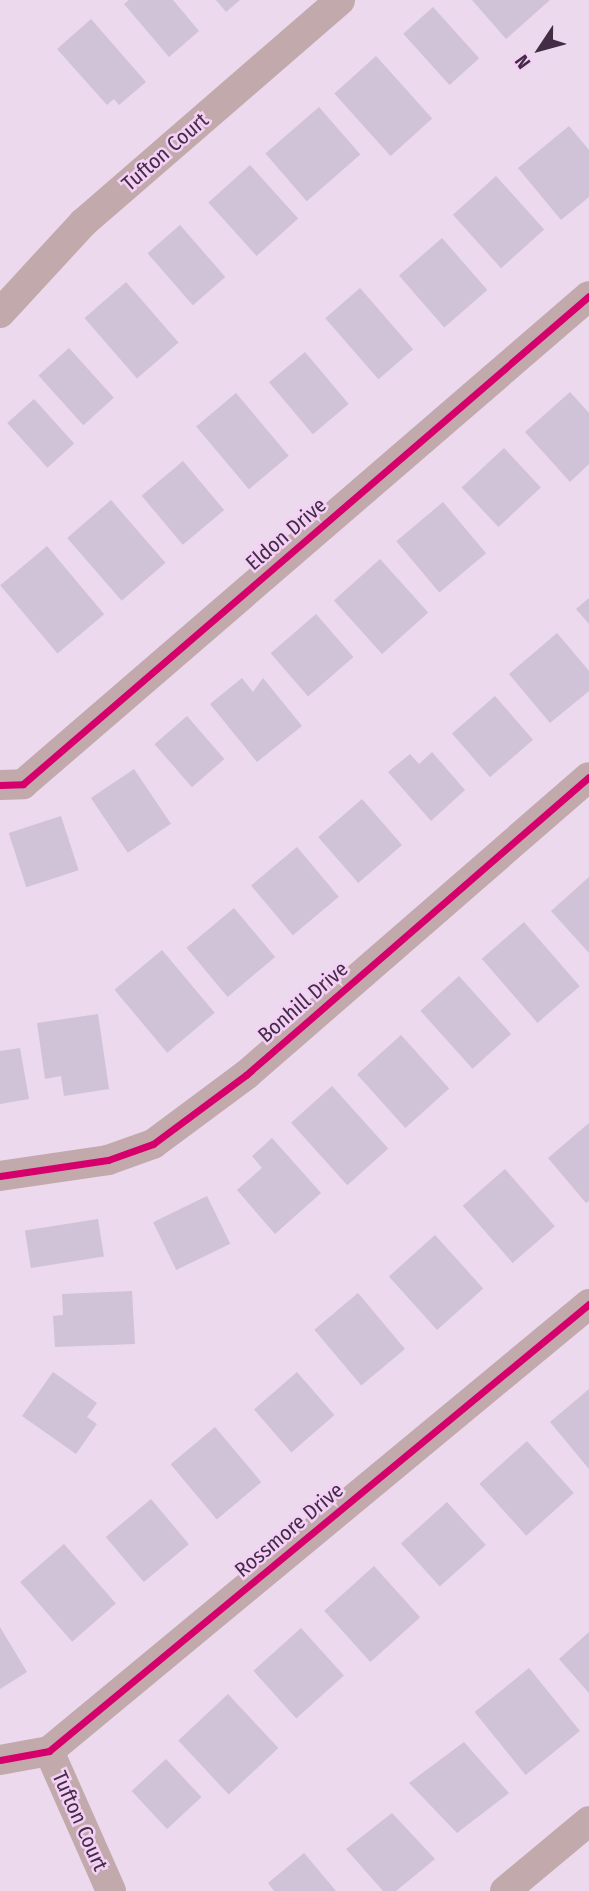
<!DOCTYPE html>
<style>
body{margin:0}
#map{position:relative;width:589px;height:1891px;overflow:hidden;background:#ecd9ee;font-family:"Fira Sans Condensed",sans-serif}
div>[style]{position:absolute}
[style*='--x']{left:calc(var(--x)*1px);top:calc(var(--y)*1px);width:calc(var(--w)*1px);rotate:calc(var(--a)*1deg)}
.building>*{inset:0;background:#d0c2d7;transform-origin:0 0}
.street>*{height:30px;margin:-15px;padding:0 15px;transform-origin:15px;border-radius:15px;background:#c2a9ab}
.cycleway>*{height:7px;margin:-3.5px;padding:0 3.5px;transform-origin:3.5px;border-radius:3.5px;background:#d6006c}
span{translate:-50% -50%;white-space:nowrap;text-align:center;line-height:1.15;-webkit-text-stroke:5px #f4d0f7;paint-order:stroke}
.street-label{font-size:21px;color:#432c45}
.north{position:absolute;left:505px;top:14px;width:70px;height:70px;-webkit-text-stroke:5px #f4d0f7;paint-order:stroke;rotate:234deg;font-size:19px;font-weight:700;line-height:28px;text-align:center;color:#432c45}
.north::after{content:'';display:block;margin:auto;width:24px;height:32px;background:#432c45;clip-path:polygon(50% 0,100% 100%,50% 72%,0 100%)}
</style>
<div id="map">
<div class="building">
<i style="clip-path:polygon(129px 0,173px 0,199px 31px,169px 57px,124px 4px)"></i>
<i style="clip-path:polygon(216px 0,240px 0,226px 12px)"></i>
<i style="clip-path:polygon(472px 0,550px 0,506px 39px)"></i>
<i style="left:433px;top:7px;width:69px;height:40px;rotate:48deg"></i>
<i style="clip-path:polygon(91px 19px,146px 82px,119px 105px,114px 99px,107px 105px,57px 49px)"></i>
<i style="left:376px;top:56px;width:84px;height:56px;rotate:48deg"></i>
<i style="left:319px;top:107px;width:63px;height:71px;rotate:49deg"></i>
<i style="clip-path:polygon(569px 126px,589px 150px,589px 197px,561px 220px,518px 168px)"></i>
<i style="left:250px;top:165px;width:72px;height:56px;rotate:48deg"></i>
<i style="left:496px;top:176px;width:72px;height:58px;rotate:48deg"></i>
<i style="left:180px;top:225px;width:69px;height:43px;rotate:49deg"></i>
<i style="left:442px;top:238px;width:69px;height:57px;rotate:49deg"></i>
<i style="left:126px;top:282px;width:80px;height:55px;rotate:49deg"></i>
<i style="left:360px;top:288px;width:81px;height:46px;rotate:49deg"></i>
<i style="left:69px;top:348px;width:67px;height:41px;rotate:48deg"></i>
<i style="left:305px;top:352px;width:68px;height:47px;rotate:50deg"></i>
<i style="clip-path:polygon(570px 392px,589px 413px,589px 464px,570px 482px,525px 432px)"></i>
<i style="left:236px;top:393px;width:82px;height:52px;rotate:50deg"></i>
<i style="left:34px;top:399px;width:60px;height:36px;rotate:48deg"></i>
<i style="left:504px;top:448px;width:54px;height:58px;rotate:47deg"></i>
<i style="left:183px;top:461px;width:64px;height:54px;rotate:50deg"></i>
<i style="left:111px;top:500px;width:83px;height:58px;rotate:49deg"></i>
<i style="left:443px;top:502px;width:67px;height:61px;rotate:50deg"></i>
<i style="left:47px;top:546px;width:89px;height:61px;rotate:50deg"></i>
<i style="left:380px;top:559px;width:72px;height:62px;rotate:48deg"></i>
<i style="clip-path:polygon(589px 598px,589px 624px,576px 609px)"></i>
<i style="left:316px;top:614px;width:57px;height:60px;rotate:49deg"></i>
<i style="clip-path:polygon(557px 633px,589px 671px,589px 691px,550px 723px,509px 674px)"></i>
<i style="clip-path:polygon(242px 678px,253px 692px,263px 678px,302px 726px,257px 762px,210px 704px)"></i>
<i style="left:495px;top:696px;width:58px;height:57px;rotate:49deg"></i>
<i style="left:187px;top:716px;width:57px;height:43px;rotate:49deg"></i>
<i style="clip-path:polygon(432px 752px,465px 790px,431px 821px,388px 772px,410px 754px,419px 764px)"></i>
<i style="left:134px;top:769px;width:66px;height:52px;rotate:56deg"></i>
<i style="left:362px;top:799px;width:61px;height:58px;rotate:49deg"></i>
<i style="left:61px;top:816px;width:57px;height:55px;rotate:72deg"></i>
<i style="left:297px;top:847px;width:65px;height:60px;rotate:50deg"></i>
<i style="clip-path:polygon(589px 877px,589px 953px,551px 911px)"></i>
<i style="left:234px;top:908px;width:64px;height:62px;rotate:50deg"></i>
<i style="left:524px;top:922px;width:85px;height:56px;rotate:49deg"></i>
<i style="left:162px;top:950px;width:82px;height:62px;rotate:50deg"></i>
<i style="left:459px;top:976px;width:78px;height:52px;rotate:48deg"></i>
<i style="clip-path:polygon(98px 1014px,109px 1089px,64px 1096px,61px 1076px,45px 1079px,37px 1023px)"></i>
<i style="left:401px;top:1035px;width:72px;height:59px;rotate:48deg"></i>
<i style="clip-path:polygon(20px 1048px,29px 1099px,0 1104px,0 1051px)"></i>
<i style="left:332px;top:1086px;width:84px;height:55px;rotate:48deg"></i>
<i style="clip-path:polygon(589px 1123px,589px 1201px,586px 1203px,548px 1158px)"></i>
<i style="clip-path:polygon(272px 1138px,321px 1193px,275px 1234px,237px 1190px,262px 1168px,252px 1156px)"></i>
<i style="left:505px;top:1169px;width:76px;height:56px;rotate:49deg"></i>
<i style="left:207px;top:1196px;width:53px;height:60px;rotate:64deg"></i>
<i style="left:98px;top:1219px;width:38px;height:74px;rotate:81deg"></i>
<i style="left:435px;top:1235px;width:72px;height:62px;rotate:48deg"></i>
<i style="clip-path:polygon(132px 1291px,135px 1344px,55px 1347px,53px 1316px,63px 1315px,62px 1294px)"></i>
<i style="left:358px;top:1293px;width:73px;height:57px;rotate:50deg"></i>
<i style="clip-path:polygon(53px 1372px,97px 1403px,87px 1417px,97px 1424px,76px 1454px,22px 1416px)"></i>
<i style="left:297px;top:1372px;width:57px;height:57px;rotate:49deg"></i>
<i style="clip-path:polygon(589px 1389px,589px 1469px,550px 1422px)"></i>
<i style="left:215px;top:1427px;width:72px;height:58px;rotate:50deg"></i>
<i style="left:527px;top:1441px;width:70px;height:64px;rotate:48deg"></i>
<i style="left:151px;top:1499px;width:59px;height:59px;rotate:50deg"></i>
<i style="left:447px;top:1502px;width:58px;height:62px;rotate:48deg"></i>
<i style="left:64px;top:1544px;width:79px;height:58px;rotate:49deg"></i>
<i style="left:374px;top:1566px;width:69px;height:67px;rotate:48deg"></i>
<i style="clip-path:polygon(0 1627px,27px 1672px,0 1689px)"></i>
<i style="left:301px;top:1628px;width:64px;height:64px;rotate:48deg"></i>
<i style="clip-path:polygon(589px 1632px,589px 1693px,559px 1659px)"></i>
<i style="left:529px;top:1668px;width:81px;height:70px;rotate:51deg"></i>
<i style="left:228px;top:1694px;width:74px;height:68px;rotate:47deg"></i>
<i style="clip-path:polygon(464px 1742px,509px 1793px,457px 1833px,409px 1783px)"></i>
<i style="left:166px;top:1759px;width:52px;height:47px;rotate:47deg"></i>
<i style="clip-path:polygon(392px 1813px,435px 1859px,396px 1891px,383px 1891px,346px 1849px)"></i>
<i style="clip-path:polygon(304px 1853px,336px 1891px,274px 1891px,268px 1883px)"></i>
</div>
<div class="street">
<i style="--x:0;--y:313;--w:122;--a:-47.3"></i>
<i style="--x:83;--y:223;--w:340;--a:-40.9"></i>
<i style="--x:0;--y:785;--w:23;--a:-2"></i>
<i style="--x:23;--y:784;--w:747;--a:-40.77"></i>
<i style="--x:0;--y:1176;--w:109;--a:-8.4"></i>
<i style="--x:108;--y:1160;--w:48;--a:-19.6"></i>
<i style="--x:153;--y:1144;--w:116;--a:-36.6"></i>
<i style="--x:246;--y:1075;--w:454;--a:-41"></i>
<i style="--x:49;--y:1751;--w:153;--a:66.1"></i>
<i style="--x:0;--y:1760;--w:50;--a:-10.4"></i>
<i style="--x:49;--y:1751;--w:701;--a:-39.62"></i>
<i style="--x:505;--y:1891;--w:109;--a:-39.8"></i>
</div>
<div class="cycleway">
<i style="--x:0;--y:785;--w:23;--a:-2"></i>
<i style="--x:23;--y:784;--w:747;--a:-40.77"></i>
<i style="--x:0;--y:1176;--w:109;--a:-8.4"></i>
<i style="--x:108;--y:1160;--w:48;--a:-19.6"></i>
<i style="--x:153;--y:1144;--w:116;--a:-36.6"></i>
<i style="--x:246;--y:1075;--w:454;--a:-41"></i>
<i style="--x:0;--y:1760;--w:50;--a:-10.4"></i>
<i style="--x:49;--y:1751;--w:701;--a:-39.62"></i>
</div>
<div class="street-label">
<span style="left:165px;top:152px;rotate:-41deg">Tufton Court</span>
<span style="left:286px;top:534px;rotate:-41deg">Eldon Drive</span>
<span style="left:303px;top:1002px;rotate:-41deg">Bonhill Drive</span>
<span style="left:289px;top:1530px;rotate:-40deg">Rossmore Drive</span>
<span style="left:80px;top:1821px;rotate:66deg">Tufton Court</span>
</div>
<div class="north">N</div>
</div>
